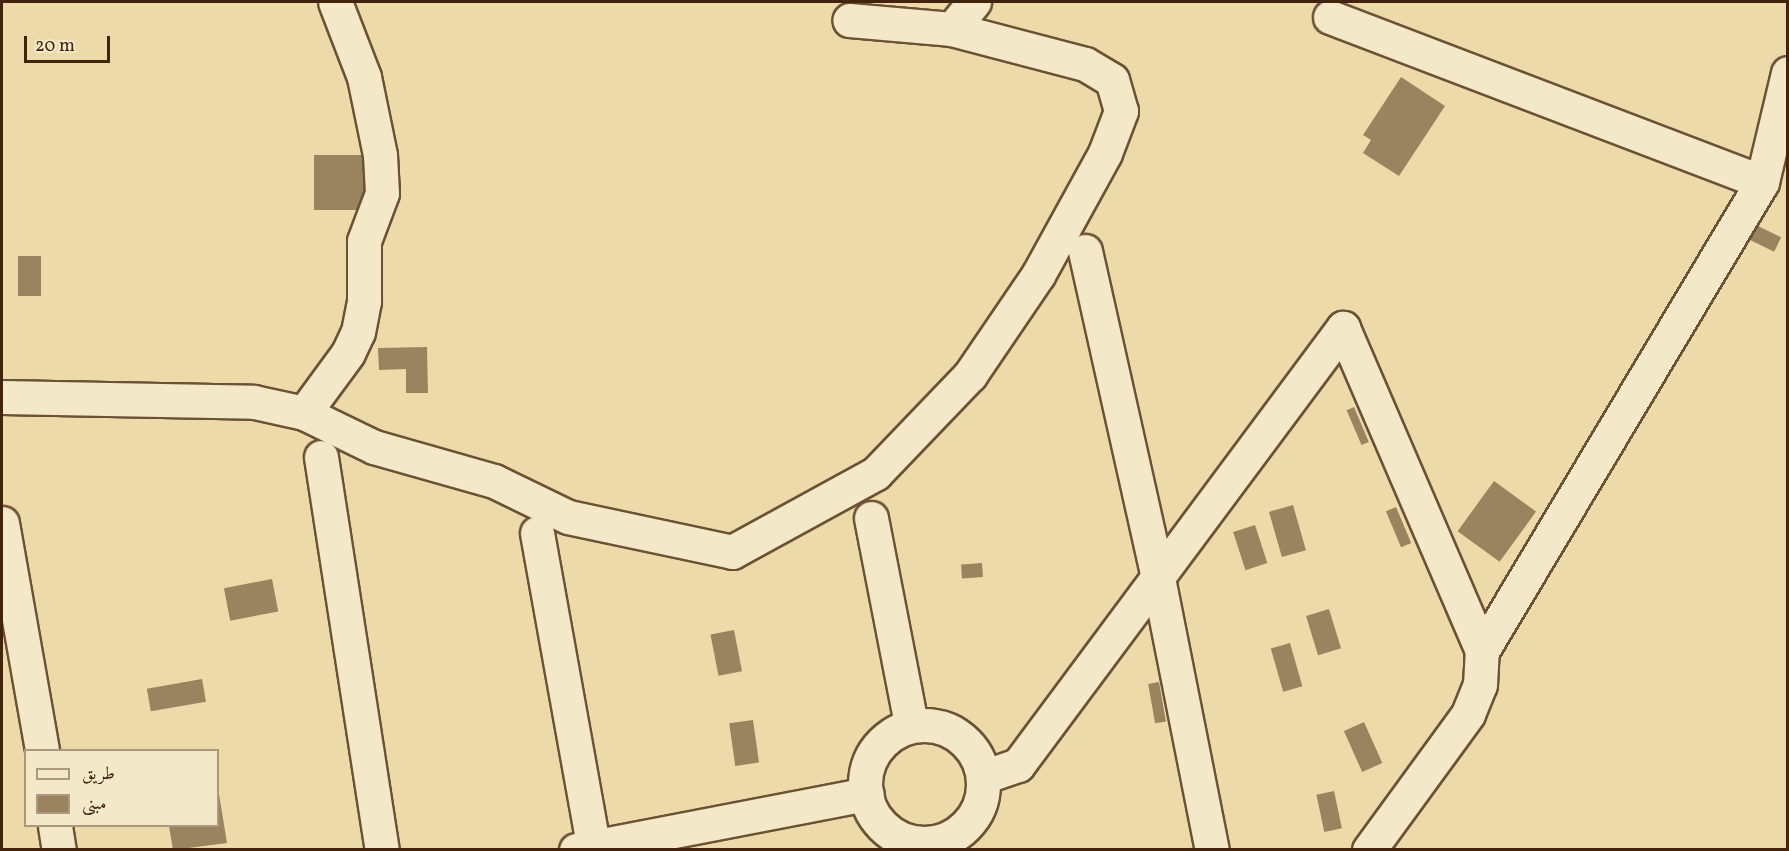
<!DOCTYPE html>
<meta charset="utf-8">
<style>
body{margin:0}
#map{position:relative;width:1789px;height:851px;overflow:hidden;background:#ecdba9;font-family:Vollkorn,Amiri,serif}
div>[style]{position:absolute}
[style*='--x']{left:calc(var(--x)*1px);top:calc(var(--y)*1px);width:calc(var(--w)*1px);rotate:calc(var(--a)*1deg)}
.building>*{inset:0;background:#9a835f;transform-origin:0 0}
.roads{filter:drop-shadow(2px 0 #6c5135) drop-shadow(-2px 0 #6c5135) drop-shadow(0 2px #6c5135) drop-shadow(0 -2px #6c5135)}
.minor>*{height:33px;margin:-16.5px;padding:0 16.5px;transform-origin:16.5px;border-radius:16.5px;background:#f3e8c7}
.minor>.ring{margin:-16.5px;padding:0;box-sizing:content-box;background:none;border:33px solid #f3e8c7;border-radius:50%}
span{translate:-50% -50%;white-space:nowrap;text-align:center;line-height:1.15;-webkit-text-stroke:4.5px #f3e8c7;paint-order:stroke}
.frame{position:absolute;inset:0;border:3px solid #42230e;pointer-events:none}
.legend{position:absolute;left:24px;top:749px;width:195px;height:78px;box-sizing:border-box;background:#f3e8c7;border:2px solid #ac997d;margin:0;padding:8px 10px;list-style:none;font-size:18px;color:#42230e}
.legend li{display:flex;align-items:center;gap:12px;height:30px}
.legend b{width:30px;border:2px solid #ac997d}
.scale{position:absolute;left:24px;top:36px;width:86px;height:27px;box-sizing:border-box;border:3px solid #42230e;border-top:0;padding-left:8px;font-size:18px;line-height:21px;white-space:nowrap;color:#42230e;-webkit-text-stroke:4px #f3e8c7;paint-order:stroke}
</style>
<div id="map">
<div class="building">
<i style="clip-path:polygon(1401px 77px,1445px 106px,1399px 176px,1363px 153px,1371px 140px,1363px 135px)"></i>
<i style="left:314px;top:155px;width:59px;height:55px"></i>
<i style="left:1756px;top:225px;width:28px;height:16px;rotate:26deg"></i>
<i style="left:18px;top:256px;width:23px;height:40px"></i>
<i style="clip-path:polygon(427px 347px,428px 393px,406px 393px,406px 369px,379px 370px,378px 348px)"></i>
<i style="left:1354px;top:407px;width:38px;height:8px;rotate:67deg"></i>
<i style="left:1494px;top:481px;width:52px;height:62px;rotate:36deg"></i>
<i style="left:1293px;top:505px;width:47px;height:25px;rotate:74deg"></i>
<i style="left:1396px;top:507px;width:39px;height:11px;rotate:67deg"></i>
<i style="left:1255px;top:525px;width:40px;height:23px;rotate:72deg"></i>
<i style="left:982px;top:563px;width:14px;height:21px;rotate:86deg"></i>
<i style="left:272px;top:579px;width:33px;height:49px;rotate:79deg"></i>
<i style="left:1329px;top:609px;width:41px;height:24px;rotate:73deg"></i>
<i style="left:734px;top:630px;width:42px;height:24px;rotate:79deg"></i>
<i style="left:1290px;top:643px;width:45px;height:20px;rotate:74deg"></i>
<i style="left:202px;top:679px;width:23px;height:56px;rotate:80deg"></i>
<i style="left:1159px;top:682px;width:40px;height:11px;rotate:80deg"></i>
<i style="left:753px;top:720px;width:43px;height:24px;rotate:82deg"></i>
<i style="left:1364px;top:722px;width:45px;height:22px;rotate:66deg"></i>
<i style="clip-path:polygon(218px 788px,227px 843px,173px 850px,169px 826px,218px 826px)"></i>
<i style="left:1334px;top:791px;width:38px;height:18px;rotate:78deg"></i>
</div>
<div class="roads">
<div class="minor">
<i style="--x:1330;--y:17;--w:462;--a:20.9"></i>
<i style="--x:952;--y:29;--w:35;--a:-51"></i>
<i style="--x:1085;--y:251;--w:335;--a:77.4"></i>
<i style="--x:1158;--y:578;--w:277;--a:78.8"></i>
<i style="--x:2;--y:397;--w:252;--a:1.1"></i>
<i style="--x:254;--y:402;--w:51;--a:12.4"></i>
<i style="--x:304;--y:413;--w:78;--a:25.9"></i>
<i style="--x:374;--y:447;--w:125;--a:15.8"></i>
<i style="--x:494;--y:481;--w:82;--a:25.9"></i>
<i style="--x:568;--y:517;--w:168;--a:12"></i>
<i style="--x:732;--y:552;--w:164;--a:-28.7"></i>
<i style="--x:876;--y:473;--w:136;--a:-46.2"></i>
<i style="--x:970;--y:375;--w:121;--a:-55.8"></i>
<i style="--x:1038;--y:275;--w:139;--a:-61.2"></i>
<i style="--x:1105;--y:153;--w:45;--a:-69.1"></i>
<i style="--x:1121;--y:111;--w:32;--a:-106"></i>
<i style="--x:1112;--y:80;--w:31;--a:-149"></i>
<i style="--x:1085;--y:64;--w:138;--a:-165.3"></i>
<i style="--x:952;--y:29;--w:103;--a:-175"></i>
<i style="--x:304;--y:413;--w:74;--a:-53.7"></i>
<i style="--x:348;--y:353;--w:23;--a:-65"></i>
<i style="--x:358;--y:332;--w:32;--a:-79"></i>
<i style="--x:364;--y:301;--w:60;--a:-90"></i>
<i style="--x:364;--y:241;--w:51;--a:-69.4"></i>
<i style="--x:382;--y:193;--w:38;--a:-93"></i>
<i style="--x:380;--y:155;--w:80;--a:-101.6"></i>
<i style="--x:364;--y:77;--w:80;--a:-111.1"></i>
<i style="--x:321;--y:457;--w:398;--a:81.2"></i>
<i style="--x:871;--y:518;--w:210;--a:79"></i>
<i style="--x:2;--y:523;--w:230;--a:80"></i>
<i style="--x:537;--y:533;--w:322;--a:79.8"></i>
<i class="ring" style="left:865px;top:725px;width:85px;height:85px"></i>
<i style="--x:983;--y:777;--w:37;--a:-19"></i>
<i style="--x:1018;--y:765;--w:545;--a:-53.36"></i>
<i style="--x:1343;--y:328;--w:352;--a:66.7"></i>
<i style="--x:55;--y:826;--w:24;--a:81"></i>
<i style="--x:576;--y:850;--w:296;--a:-10.9"></i>
<i style="--x:1369;--y:850;--w:168;--a:-53.9"></i>
<i style="--x:1468;--y:714;--w:31;--a:-68"></i>
<i style="--x:1480;--y:685;--w:34;--a:-87"></i>
<i style="--x:1482;--y:651;--w:546;--a:-59.16"></i>
<i style="--x:1762;--y:182;--w:112;--a:-76.6"></i>
</div>
</div>
<div class="frame"></div>
<ul class="legend">
<li><b style="height:8px;background:#f3e8c7"></b>طريق</li>
<li><b style="height:16px;background:#9a835f"></b>مبنى</li>
</ul>
<div class="scale">20 m</div>
</div>
